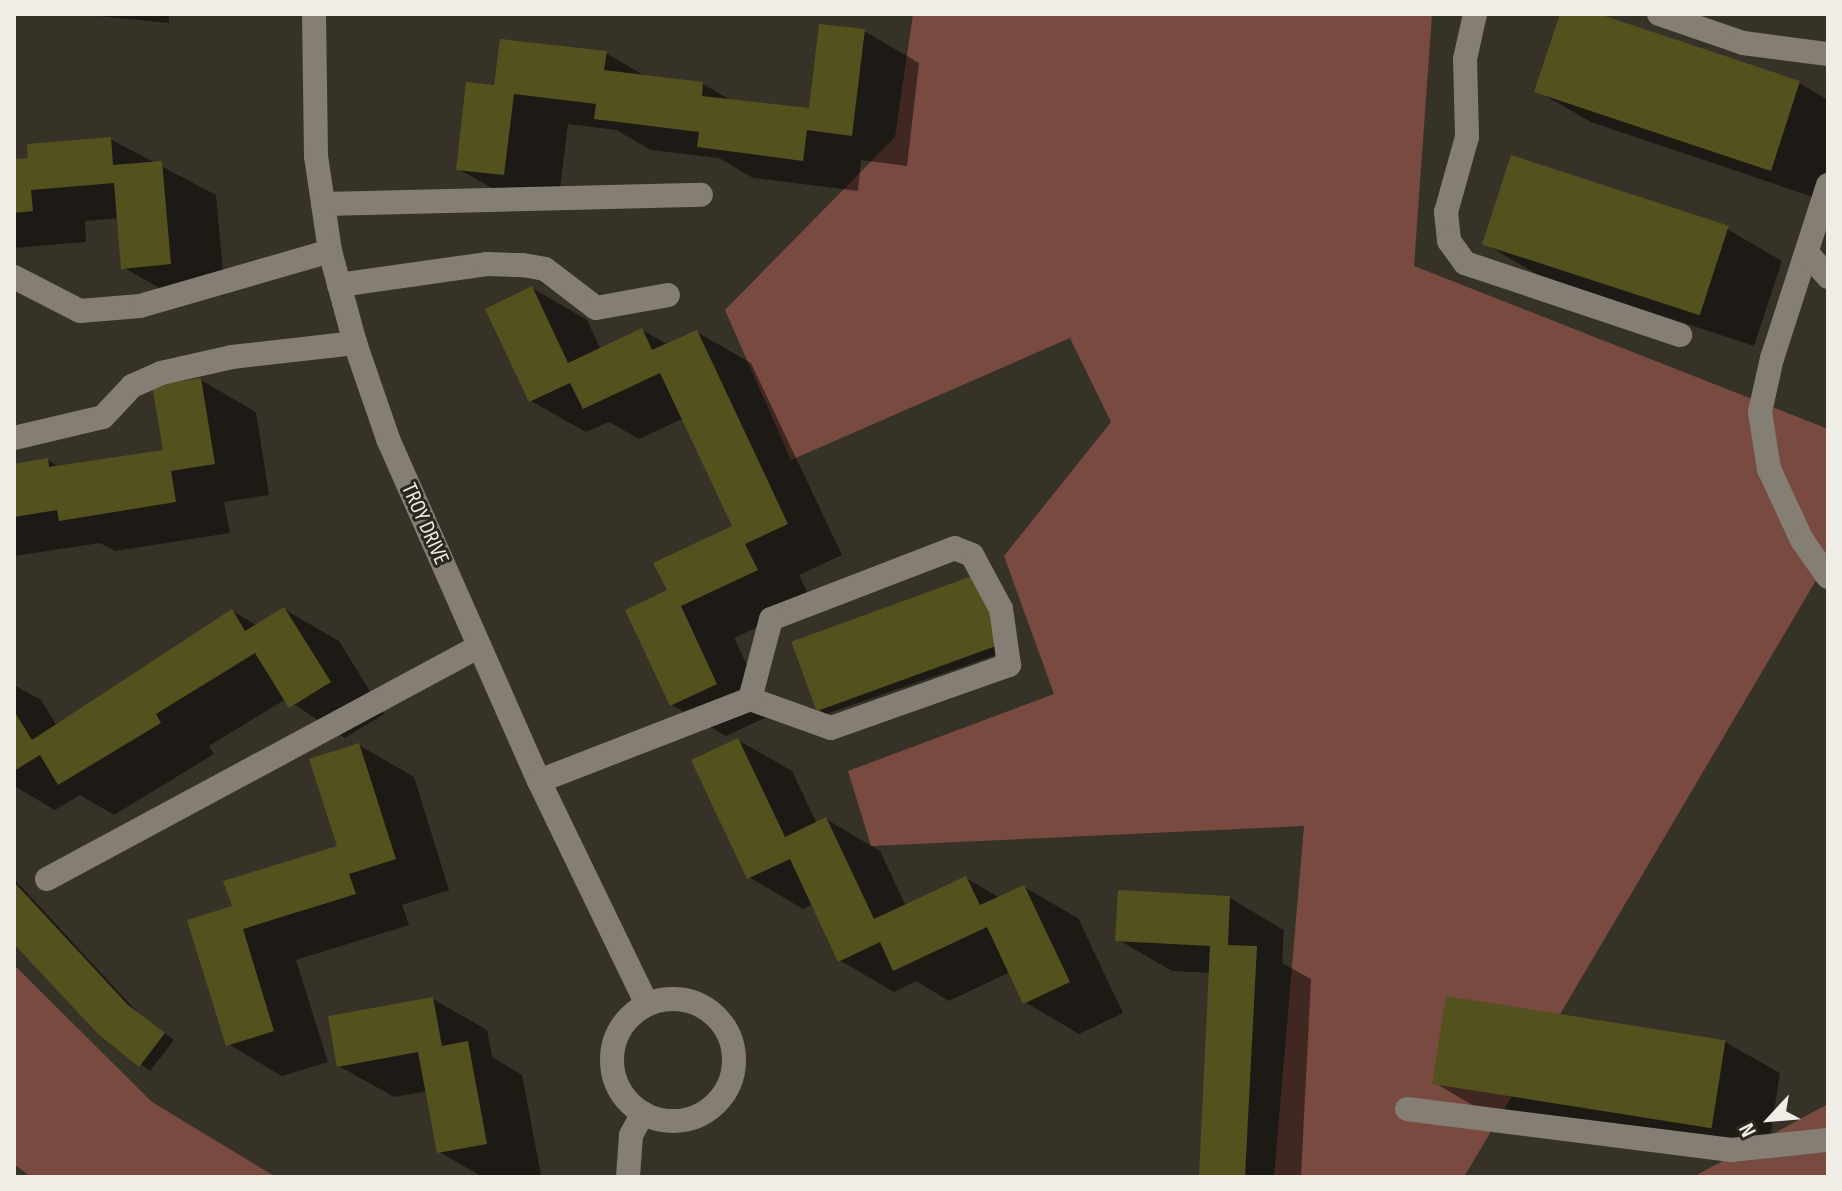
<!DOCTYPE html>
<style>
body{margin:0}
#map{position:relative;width:1842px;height:1191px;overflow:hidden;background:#373228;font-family:"Sofia Sans Condensed",sans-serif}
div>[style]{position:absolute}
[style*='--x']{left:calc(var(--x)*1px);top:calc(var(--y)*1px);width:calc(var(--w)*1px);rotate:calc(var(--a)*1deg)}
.green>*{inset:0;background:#794a40}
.shadow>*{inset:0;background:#0007}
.building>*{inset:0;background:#53511e;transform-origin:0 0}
.minor>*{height:24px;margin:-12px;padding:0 12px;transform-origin:12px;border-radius:12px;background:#847e74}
.minor>.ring{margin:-12px;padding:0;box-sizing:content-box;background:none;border:24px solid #847e74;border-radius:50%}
span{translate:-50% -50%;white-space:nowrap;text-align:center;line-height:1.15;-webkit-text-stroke:6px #2d281f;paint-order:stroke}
.street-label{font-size:22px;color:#f0ede7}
.frame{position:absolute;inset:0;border:16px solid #f0ede7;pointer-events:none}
.north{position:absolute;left:1730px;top:1079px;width:80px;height:80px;-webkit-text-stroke:6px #2d281f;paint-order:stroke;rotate:244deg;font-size:22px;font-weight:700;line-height:32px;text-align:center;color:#f0ede7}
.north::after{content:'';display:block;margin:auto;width:28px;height:36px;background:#f0ede7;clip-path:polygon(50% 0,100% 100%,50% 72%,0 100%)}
</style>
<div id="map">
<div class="green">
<i style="clip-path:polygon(913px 14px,1432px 14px,1414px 266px,1828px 429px,1828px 560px,1464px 1177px,1274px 1177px,1304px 826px,871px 846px,848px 771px,1054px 694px,1004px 556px,1111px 422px,1070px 338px,791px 460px,725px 310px,895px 137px)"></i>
<i style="clip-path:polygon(14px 965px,152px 1102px,276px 1177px,31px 1177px,14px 1164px)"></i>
<i style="clip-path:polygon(1828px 1104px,1828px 1177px,1693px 1177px)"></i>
</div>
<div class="shadow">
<i style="clip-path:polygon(78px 14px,169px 14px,169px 23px)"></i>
<i style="clip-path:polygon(1562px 14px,1593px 14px,1799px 83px,1828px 100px,1825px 201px,1591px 122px,1537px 91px)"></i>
<i style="clip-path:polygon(864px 31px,919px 63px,907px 166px,861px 160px,858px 191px,753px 178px,719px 158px,651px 150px,616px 130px,568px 124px,558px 205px,513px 200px,458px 169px,496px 88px,606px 53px,647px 77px,703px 84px,734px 102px,811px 111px)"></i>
<i style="clip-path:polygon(110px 139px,216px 195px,225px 295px,178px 299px,123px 267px,119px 218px,85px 221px,86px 242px,14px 248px,14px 161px)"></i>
<i style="clip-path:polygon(1727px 229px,1782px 261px,1754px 346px,1538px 275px,1484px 243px)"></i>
<i style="clip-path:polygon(532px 288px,587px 320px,601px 350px,642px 330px,668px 345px,697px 332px,751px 363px,842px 555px,799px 575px,812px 602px,734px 638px,771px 715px,726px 736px,672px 705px,669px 591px,735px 527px,684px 418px,639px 439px,609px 422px,586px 432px,531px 401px)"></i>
<i style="clip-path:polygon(201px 380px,256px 412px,269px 495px,224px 502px,230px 533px,115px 551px,100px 543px,14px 556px,14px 466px,48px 460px,61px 468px,165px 451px)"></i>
<i style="clip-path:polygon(982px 574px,1016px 648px,826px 714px,816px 708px)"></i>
<i style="clip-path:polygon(284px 609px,339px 641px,384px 714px,345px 738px,286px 699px,209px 746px,214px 754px,114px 815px,80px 795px,55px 810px,14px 786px,14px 685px,41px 700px,57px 726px,232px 611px,258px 626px)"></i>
<i style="clip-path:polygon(738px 740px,792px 771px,817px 824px,826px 819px,880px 851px,906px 906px,966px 878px,1000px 898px,1024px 887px,1078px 918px,1123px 1013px,1079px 1034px,1025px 1002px,1010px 972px,949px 1001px,916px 981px,894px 992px,839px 960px,813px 904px,803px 909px,749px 877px)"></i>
<i style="clip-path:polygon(359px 745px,414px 777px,449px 890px,402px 905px,409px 925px,296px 960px,328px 1062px,282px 1076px,228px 1044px,234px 908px,339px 847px)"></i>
<i style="clip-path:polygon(14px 879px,139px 1014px,174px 1040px,150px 1071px,99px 1033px,14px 941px)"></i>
<i style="clip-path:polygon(1230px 898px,1284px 930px,1282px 963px,1311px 979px,1301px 1177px,1201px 1177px,1211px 973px,1172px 971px,1117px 939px)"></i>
<i style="clip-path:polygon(433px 999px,487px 1030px,492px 1057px,522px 1075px,541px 1175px,483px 1177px,439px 1152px,428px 1091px,394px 1097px,339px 1066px)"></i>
<i style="clip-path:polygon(1725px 1042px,1780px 1073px,1767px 1158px,1489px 1115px,1435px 1083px)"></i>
</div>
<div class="building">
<i style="clip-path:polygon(1560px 14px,1599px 14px,1800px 81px,1771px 171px,1534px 92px)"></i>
<i style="clip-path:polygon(819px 24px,865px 29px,852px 136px,807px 130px,803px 161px,697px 147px,699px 132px,594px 119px,596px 104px,514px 94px,504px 175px,456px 170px,466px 82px,494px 85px,500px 39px,607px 51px,604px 70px,703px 82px,702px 96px,809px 108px)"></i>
<i style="clip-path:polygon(111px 137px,113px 165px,162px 161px,171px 264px,121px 269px,114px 183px,31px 190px,33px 211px,14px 213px,14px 159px,28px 158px,27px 144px)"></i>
<i style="left:1511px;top:155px;width:229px;height:94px;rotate:18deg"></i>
<i style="clip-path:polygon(532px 286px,568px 363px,642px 328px,652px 350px,697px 330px,788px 524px,745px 544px,758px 570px,681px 606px,717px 684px,670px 706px,625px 610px,667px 590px,653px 563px,732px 526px,660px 373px,583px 409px,570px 383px,529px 402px,485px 309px)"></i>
<i style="clip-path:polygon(201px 378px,215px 464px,171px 471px,176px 502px,59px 521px,57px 510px,14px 517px,14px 464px,48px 458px,49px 467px,163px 450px,152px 386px)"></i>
<i style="left:983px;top:572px;width:74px;height:204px;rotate:70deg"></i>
<i style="clip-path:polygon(284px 607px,331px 682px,289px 708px,255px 653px,156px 714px,161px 723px,58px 785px,40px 755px,14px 771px,14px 711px,32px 740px,232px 609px,245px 631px)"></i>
<i style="clip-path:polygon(738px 738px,785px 837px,826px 817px,874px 919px,966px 876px,980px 905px,1024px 885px,1070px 982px,1023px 1004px,987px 927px,893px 971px,880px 942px,838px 962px,790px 859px,747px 879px,691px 760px)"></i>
<i style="clip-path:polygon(359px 743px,396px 859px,349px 874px,356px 894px,243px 929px,274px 1031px,226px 1046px,187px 920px,232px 906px,223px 881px,337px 846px,309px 759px)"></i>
<i style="clip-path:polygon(14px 882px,128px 1005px,165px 1033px,139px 1067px,98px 1034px,14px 944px)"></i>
<i style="clip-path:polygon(1118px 890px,1230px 896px,1228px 945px,1257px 946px,1245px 1177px,1199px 1177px,1210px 946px,1115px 941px)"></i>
<i style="left:1446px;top:996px;width:283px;height:89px;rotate:9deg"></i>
<i style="clip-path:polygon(433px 997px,442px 1046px,468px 1041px,487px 1144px,437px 1153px,418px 1052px,337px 1067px,328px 1016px)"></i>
</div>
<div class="minor">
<i style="--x:314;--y:14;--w:142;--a:89.2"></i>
<i style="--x:316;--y:156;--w:96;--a:81.6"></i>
<i style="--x:330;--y:251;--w:95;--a:74.8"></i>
<i style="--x:355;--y:343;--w:102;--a:71"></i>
<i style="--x:388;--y:439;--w:374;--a:66.2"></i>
<i style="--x:539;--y:781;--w:248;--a:64.2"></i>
<i style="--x:1475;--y:14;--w:46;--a:102.5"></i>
<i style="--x:1465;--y:59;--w:78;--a:88.5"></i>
<i style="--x:1467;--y:137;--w:78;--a:105.6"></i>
<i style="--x:1446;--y:212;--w:29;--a:84"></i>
<i style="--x:1449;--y:241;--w:27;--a:54"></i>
<i style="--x:1465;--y:263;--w:227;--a:18.5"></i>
<i style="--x:1659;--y:14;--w:89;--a:19"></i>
<i style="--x:1743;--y:43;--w:86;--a:7.4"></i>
<i style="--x:1828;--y:185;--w:182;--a:107.9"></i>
<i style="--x:1772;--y:358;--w:55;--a:102.5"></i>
<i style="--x:1760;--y:412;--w:58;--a:81"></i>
<i style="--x:1769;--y:469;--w:78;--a:65.1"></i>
<i style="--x:1802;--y:540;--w:45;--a:54.9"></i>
<i style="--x:323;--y:204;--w:378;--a:-1.4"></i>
<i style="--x:1809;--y:255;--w:29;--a:49"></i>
<i style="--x:14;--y:277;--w:74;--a:27.3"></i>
<i style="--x:80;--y:311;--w:60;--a:-4.8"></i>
<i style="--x:140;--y:306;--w:198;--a:-16.1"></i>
<i style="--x:339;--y:285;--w:149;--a:-8.1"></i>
<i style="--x:487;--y:264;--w:36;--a:2"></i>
<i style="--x:523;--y:265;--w:22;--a:10"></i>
<i style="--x:545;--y:269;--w:64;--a:37.4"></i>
<i style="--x:596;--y:308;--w:73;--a:-10.2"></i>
<i style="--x:14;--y:438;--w:91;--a:-13.3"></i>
<i style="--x:103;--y:417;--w:42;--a:-46.9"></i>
<i style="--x:132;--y:386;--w:32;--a:-24"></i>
<i style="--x:161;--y:373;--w:73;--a:-12.7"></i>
<i style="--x:232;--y:357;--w:124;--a:-6.5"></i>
<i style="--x:539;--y:781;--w:226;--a:-21.2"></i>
<i style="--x:750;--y:699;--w:86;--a:19.7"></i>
<i style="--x:831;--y:728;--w:189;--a:-19.5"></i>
<i style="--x:1009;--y:665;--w:57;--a:-98.1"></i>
<i style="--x:1001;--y:609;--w:61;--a:-118.2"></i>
<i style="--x:972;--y:555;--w:18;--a:-158"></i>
<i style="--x:955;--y:548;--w:197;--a:158.9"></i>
<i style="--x:771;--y:619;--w:83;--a:104.7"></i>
<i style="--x:47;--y:879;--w:491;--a:-28.3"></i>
<i class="ring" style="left:612px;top:999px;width:98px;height:98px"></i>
<i style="--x:1407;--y:1109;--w:327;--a:7.2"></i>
<i style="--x:1731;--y:1150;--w:98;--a:-5.9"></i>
<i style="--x:628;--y:1177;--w:42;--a:-85.9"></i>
<i style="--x:631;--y:1135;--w:25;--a:-61"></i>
</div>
<div class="street-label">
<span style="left:425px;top:524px;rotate:66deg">TROY DRIVE</span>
</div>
<div class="frame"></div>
<div class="north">N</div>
</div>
